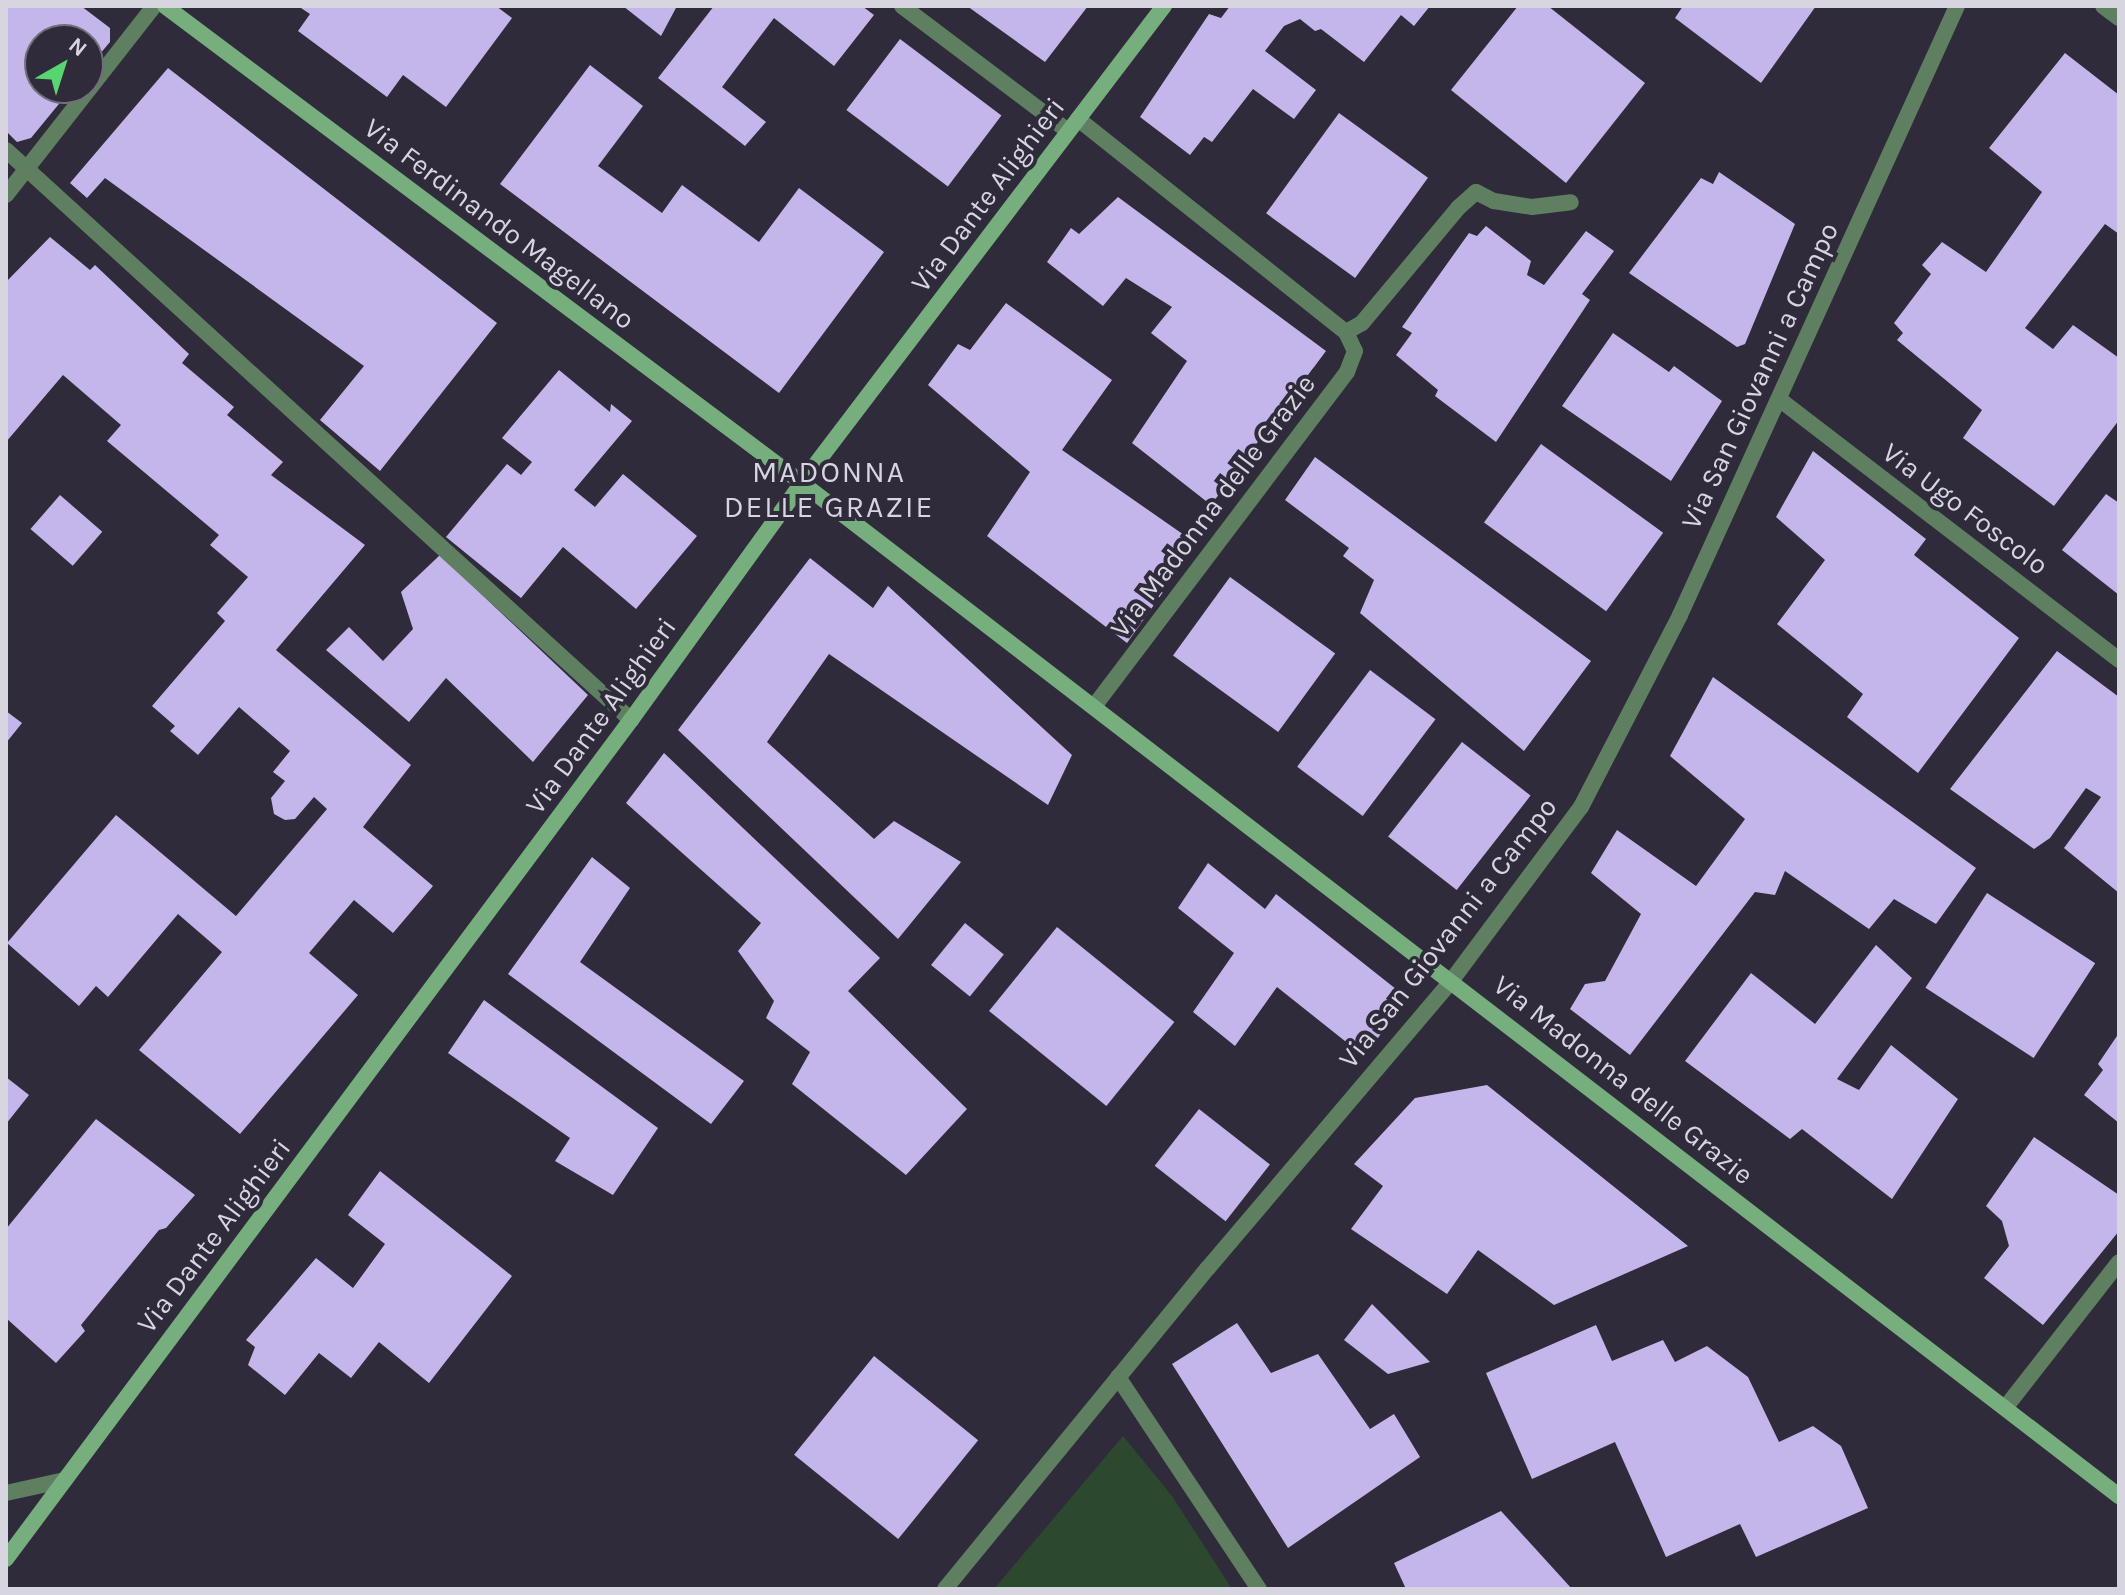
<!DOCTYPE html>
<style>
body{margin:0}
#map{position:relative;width:2125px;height:1595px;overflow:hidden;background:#2f2b3b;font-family:Karla,sans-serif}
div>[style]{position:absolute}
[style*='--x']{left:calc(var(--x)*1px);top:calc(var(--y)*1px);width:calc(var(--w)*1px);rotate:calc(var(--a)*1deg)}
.green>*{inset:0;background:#2c4930}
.building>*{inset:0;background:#c4b6ea;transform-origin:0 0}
.street>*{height:16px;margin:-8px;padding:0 8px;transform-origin:8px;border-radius:8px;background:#5e8061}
.secondary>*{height:16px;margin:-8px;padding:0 8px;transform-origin:8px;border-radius:8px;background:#77ae7d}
span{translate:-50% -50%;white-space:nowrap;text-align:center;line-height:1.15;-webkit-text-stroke:8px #2f2b3b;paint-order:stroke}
.street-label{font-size:28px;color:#d7d5df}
.neighbourhood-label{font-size:30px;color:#d7d5df;letter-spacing:2px}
.frame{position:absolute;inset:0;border:8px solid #d7d5df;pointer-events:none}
.north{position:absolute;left:24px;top:24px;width:80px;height:80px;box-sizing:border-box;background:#2f2b3b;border:2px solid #726f7d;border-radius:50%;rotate:39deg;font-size:22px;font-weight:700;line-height:32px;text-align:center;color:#d7d5df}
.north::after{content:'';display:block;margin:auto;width:28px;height:36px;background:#58d570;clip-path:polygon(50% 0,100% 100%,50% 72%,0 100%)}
</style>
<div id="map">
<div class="green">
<i style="clip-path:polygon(1123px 1436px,1172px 1496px,1232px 1589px,994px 1589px)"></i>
</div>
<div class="building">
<i style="clip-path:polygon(6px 6px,81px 6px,110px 28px,110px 42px,88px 68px,88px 40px,40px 40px,40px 88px,72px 88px,31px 138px,17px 142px,6px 131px)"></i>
<i style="clip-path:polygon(298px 6px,496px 6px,512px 18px,446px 107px,403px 75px,387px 97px,298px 31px,310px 14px)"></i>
<i style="clip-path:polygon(623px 6px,677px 6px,661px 36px)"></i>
<i style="clip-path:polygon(714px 6px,862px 6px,874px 15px,834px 66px,774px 18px,722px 87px,766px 122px,745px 146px,658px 78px)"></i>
<i style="clip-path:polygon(967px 6px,1088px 6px,1045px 62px)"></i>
<i style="clip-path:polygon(1230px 6px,1430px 6px,1414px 26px,1401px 15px,1364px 62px,1321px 29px,1315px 31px,1300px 19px,1284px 26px,1265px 51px,1316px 90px,1294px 119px,1253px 89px,1212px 142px,1204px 137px,1190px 155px,1140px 117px,1209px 14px,1221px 18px)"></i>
<i style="clip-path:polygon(1518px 6px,1548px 6px,1645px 83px,1566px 183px,1451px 90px)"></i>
<i style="clip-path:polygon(1683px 6px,1816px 6px,1761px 83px,1675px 18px)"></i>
<i style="left:900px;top:39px;width:127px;height:89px;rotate:37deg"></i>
<i style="clip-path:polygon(2065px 53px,2119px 95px,2119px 234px,2105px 224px,2025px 328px,2053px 349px,2073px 325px,2119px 358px,2119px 420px,2054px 506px,1963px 438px,1982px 410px,1897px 340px,1903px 333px,1894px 323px,1931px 274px,1922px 265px,1942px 242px,1986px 272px,2042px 192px,1989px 148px)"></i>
<i style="clip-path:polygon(590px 65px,643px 106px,598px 166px,662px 213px,682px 185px,759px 242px,799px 188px,884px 252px,779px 393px,500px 184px)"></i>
<i style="clip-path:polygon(168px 68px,497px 323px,380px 471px,320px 420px,364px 366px,105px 178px,87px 198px,70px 183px)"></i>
<i style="left:1339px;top:113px;width:110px;height:124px;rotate:36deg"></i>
<i style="clip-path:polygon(1719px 172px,1795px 224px,1745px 344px,1737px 347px,1629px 273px,1701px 178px,1713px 184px)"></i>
<i style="clip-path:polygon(1118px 197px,1326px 351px,1211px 505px,1132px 443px,1187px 361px,1151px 333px,1172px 307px,1126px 278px,1103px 306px,1047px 262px,1071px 228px,1079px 234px)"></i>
<i style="clip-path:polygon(1486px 226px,1531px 261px,1527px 275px,1544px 285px,1586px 231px,1614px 251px,1582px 294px,1590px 300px,1496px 442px,1435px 396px,1438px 390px,1396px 355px,1412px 333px,1402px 327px,1469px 233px,1477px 236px)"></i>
<i style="clip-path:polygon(50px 237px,90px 270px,95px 265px,189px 354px,182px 363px,234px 407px,227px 415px,283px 462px,271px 475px,365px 545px,276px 650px,411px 765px,363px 827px,433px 886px,393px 933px,354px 900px,309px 953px,358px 995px,240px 1134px,139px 1050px,222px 952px,178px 914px,108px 997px,96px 986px,79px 1006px,7px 943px,116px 815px,236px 916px,327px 809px,314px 797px,295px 819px,285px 820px,274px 814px,271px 798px,285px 781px,273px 772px,290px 751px,239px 707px,198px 755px,170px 731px,175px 726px,152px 706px,225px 621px,217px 613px,248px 577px,210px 545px,219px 535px,107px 441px,121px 425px,63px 375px,6px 442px,6px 282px)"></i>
<i style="clip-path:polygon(1006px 303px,1112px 380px,1062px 450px,1197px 544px,1127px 643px,987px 536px,1030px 472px,928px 385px,958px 344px,970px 350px)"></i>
<i style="clip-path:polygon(1613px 333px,1669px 372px,1674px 366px,1722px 401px,1671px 481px,1562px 406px)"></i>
<i style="clip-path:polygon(559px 370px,610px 412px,611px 404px,632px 421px,574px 490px,595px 507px,623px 474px,697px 536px,636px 609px,563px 547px,521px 598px,446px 537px,507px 464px,521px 475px,532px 462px,502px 438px)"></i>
<i style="left:1541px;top:444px;width:151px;height:97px;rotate:36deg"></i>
<i style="clip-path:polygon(1813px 451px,1926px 539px,1914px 555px,2019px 638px,1918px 773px,1847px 717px,1863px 694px,1777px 624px,1825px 560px,1776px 517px)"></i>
<i style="clip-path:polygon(1315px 457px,1591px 661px,1524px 751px,1360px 613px,1374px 580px,1343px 556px,1349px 548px,1285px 500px)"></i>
<i style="clip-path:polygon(2106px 494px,2119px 503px,2119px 595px,2062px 550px)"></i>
<i style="left:60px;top:495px;width:56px;height:45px;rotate:41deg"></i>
<i style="clip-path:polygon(440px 555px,588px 695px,533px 762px,446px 678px,409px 722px,326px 650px,349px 627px,383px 661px,413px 629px,401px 592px)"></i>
<i style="clip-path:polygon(810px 558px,873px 608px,888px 586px,1072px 755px,1048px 805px,829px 654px,767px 742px,874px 839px,894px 821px,961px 862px,898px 939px,678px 730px)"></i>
<i style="left:1230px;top:577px;width:130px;height:97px;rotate:36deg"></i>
<i style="clip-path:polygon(2057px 651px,2119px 697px,2119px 893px,2064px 848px,2101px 797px,2086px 788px,2050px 838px,2034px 849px,1950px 789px)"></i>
<i style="left:1370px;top:670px;width:82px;height:121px;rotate:37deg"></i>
<i style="clip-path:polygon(1713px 677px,1976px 868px,1936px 924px,1894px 899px,1869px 929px,1785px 871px,1775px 895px,1755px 892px,1630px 1055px,1570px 1009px,1585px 984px,1605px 981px,1641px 914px,1591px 873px,1617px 830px,1696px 886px,1745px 819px,1670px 756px)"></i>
<i style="clip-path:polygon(6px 711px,22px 723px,6px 743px)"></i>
<i style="left:1462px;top:742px;width:87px;height:120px;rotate:38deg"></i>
<i style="clip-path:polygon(664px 753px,880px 958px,848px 991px,967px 1109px,906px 1175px,792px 1084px,810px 1052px,766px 1018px,774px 1001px,738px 951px,761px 923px,626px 803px)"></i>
<i style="clip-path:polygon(592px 857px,630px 888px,580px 962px,744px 1081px,711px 1124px,508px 974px)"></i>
<i style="clip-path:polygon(1208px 863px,1265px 909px,1276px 894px,1406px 997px,1365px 1057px,1277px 987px,1235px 1046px,1193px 1012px,1234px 953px,1178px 908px)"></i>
<i style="left:1987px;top:893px;width:129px;height:113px;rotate:33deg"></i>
<i style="left:965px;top:923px;width:50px;height:54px;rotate:39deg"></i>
<i style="left:1057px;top:927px;width:151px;height:108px;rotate:39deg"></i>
<i style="clip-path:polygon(1876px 945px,1912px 978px,1837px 1079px,1859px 1090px,1891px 1045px,1958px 1099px,1892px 1199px,1802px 1129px,1790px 1139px,1685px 1061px,1751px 973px,1815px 1024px)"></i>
<i style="clip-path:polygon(484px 1000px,658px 1128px,613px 1195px,555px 1161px,570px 1138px,448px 1053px)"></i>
<i style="clip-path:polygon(2119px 1033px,2119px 1123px,2084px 1095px,2103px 1070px,2098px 1064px)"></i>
<i style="clip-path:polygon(6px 1077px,29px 1095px,6px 1124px)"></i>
<i style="clip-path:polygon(1487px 1085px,1688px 1246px,1554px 1305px,1478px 1250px,1447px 1294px,1351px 1229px,1383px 1186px,1354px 1164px,1415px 1098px)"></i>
<i style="left:1199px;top:1109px;width:90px;height:72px;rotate:38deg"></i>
<i style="clip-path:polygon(96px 1119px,195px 1195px,166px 1228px,159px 1230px,81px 1325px,85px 1331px,56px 1363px,6px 1318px,6px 1229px)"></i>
<i style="clip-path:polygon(2034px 1137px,2119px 1195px,2119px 1231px,2043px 1325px,1984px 1278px,2009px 1246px,2002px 1221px,1986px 1206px)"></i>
<i style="clip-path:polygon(380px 1171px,512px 1276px,429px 1383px,379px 1342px,351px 1378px,319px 1353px,285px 1395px,248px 1365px,255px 1347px,246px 1340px,316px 1258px,353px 1288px,385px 1244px,348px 1215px)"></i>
<i style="clip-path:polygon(1372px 1304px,1430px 1362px,1388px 1374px,1344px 1340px)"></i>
<i style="clip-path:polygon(1237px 1323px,1271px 1373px,1318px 1354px,1370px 1429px,1394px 1414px,1420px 1457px,1288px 1548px,1172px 1364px)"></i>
<i style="clip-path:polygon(1596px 1325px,1612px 1361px,1663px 1340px,1675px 1362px,1707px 1346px,1748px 1377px,1779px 1442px,1813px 1426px,1841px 1446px,1868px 1508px,1756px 1557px,1740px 1524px,1666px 1557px,1615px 1442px,1532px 1479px,1486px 1373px)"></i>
<i style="left:874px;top:1356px;width:134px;height:127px;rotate:39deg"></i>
<i style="clip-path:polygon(1501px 1511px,1572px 1589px,1406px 1589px,1394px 1563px)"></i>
</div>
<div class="street">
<i style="--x:902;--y:6;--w:208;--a:37"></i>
<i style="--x:2103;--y:6;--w:20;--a:37"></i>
<i style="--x:1078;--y:119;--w:342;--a:38.5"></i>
<i style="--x:1346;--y:332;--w:21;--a:65"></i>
<i style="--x:1355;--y:351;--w:22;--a:111"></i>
<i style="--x:1347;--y:372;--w:419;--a:127.1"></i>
<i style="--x:6;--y:150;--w:846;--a:42.36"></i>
<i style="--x:6;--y:195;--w:240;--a:-51.9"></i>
<i style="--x:1346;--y:332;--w:18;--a:-29"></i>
<i style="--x:1362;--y:323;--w:150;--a:-50.1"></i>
<i style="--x:1458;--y:208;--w:24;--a:-42"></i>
<i style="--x:1476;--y:192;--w:20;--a:27"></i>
<i style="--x:1494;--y:201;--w:38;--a:9"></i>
<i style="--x:1532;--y:207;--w:39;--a:-7"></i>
<i style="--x:1779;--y:399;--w:429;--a:37.5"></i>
<i style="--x:1118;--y:1377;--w:255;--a:56.4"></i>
<i style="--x:2005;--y:1408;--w:185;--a:-52"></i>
<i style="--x:6;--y:1493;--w:60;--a:-12.4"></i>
<i style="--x:945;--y:1589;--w:415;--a:-50.7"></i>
<i style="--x:1208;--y:1268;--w:377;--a:-49.7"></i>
<i style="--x:1452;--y:980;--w:216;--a:-53.3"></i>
<i style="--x:1581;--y:807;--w:216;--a:-62.7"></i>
<i style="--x:1680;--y:615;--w:669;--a:-65.54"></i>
</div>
<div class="secondary">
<i style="--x:165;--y:6;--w:796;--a:36.83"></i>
<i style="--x:802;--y:483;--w:1662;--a:37.57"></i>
<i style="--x:6;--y:1559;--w:1046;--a:-53.32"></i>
<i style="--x:631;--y:720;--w:309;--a:-54.2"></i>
<i style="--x:812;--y:469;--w:582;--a:-52.76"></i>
</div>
<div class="street-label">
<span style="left:988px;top:195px;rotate:-53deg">Via Dante Alighieri</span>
<span style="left:499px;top:224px;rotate:37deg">Via Ferdinando Magellano</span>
<span style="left:1760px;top:376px;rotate:-65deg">Via San Giovanni a Campo</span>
<span style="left:1213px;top:506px;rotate:-53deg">Via Madonna delle Grazie</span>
<span style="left:1965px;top:509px;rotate:37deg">Via Ugo Foscolo</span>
<span style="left:601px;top:716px;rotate:-54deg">Via Dante Alighieri</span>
<span style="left:1448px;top:933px;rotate:-52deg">Via San Giovanni a Campo</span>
<span style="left:1623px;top:1080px;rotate:38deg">Via Madonna delle Grazie</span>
<span style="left:214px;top:1236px;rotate:-53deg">Via Dante Alighieri</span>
</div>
<div class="neighbourhood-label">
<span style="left:829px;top:489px">MADONNA<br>DELLE GRAZIE</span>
</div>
<div class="frame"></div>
<div class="north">N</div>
</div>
